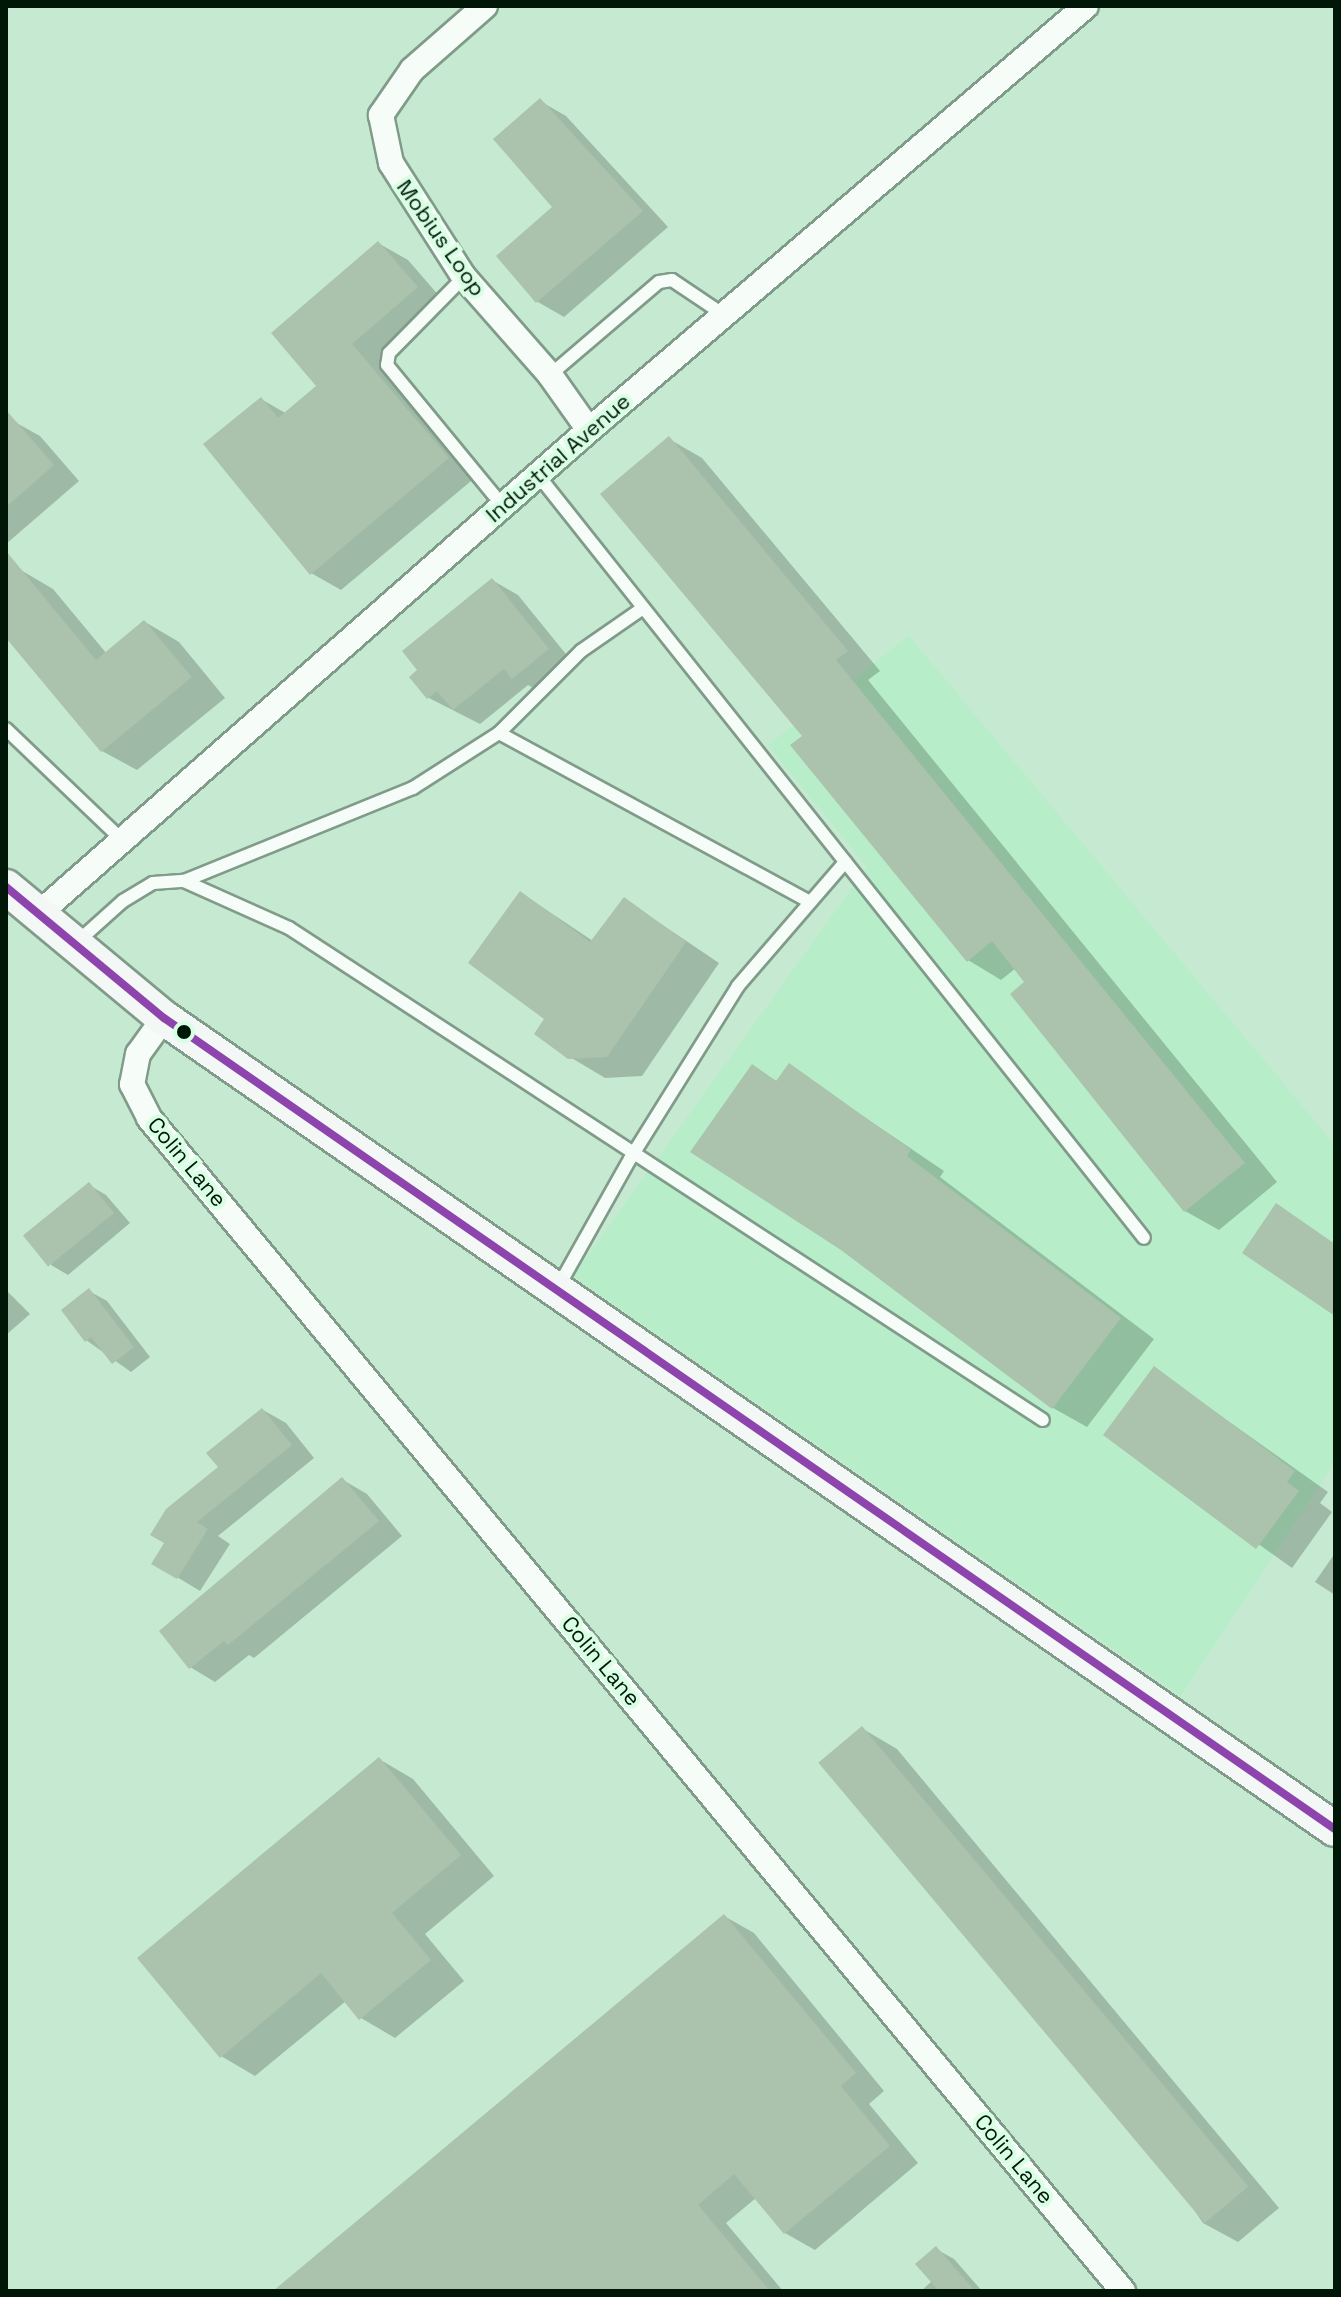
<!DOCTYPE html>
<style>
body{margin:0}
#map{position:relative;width:1341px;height:2297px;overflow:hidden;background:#c6e9d1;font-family:"Space Grotesk",sans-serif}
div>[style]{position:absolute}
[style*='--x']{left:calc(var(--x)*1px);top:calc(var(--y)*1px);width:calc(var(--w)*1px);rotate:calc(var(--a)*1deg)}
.built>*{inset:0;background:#b7eec9}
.shadow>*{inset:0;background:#0003}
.building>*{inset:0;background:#abc2ac;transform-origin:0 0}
.roads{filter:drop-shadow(2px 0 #809b89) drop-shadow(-2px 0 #809b89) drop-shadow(0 2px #809b89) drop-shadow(0 -2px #809b89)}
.lane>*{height:12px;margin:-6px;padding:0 6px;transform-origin:6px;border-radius:6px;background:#f6fcf8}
.street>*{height:24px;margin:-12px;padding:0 12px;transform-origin:12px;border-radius:12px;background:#f6fcf8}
.secondary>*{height:34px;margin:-17px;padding:0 17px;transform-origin:17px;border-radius:17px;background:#f3f7f5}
.bus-1>*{height:8px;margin:-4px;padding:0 4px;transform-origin:4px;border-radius:4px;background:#8e44ad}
.dots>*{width:22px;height:22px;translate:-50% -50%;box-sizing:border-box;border:4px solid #d8fee4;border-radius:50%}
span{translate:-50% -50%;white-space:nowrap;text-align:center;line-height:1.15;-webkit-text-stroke:8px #d8fee4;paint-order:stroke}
.street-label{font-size:22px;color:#001708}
.frame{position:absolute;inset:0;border:8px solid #001708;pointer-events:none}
</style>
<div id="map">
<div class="built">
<i style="clip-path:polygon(909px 636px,1335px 1145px,1335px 1462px,1181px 1696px,573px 1276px,867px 867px,768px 745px)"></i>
</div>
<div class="shadow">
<i style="clip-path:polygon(540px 101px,566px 116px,668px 227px,564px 317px,538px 302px,498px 256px,555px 207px)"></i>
<i style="clip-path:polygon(378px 243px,408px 260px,447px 305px,380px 362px,477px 476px,341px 590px,311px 573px,261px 399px,287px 414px,319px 386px)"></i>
<i style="clip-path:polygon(13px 421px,40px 436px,79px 481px,6px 544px,6px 427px)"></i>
<i style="clip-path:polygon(669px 439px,702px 458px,880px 671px,868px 680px,1277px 1182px,1219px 1230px,1185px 1211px,1016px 968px,1001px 980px,968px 960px,804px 737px)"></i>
<i style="clip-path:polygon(19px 569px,53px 589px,107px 654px,145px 622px,179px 642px,225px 698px,137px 770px,102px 751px,6px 634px,6px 580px)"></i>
<i style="clip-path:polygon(492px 580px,518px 595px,574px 664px,540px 692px,528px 685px,480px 724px,429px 698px,412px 677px)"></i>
<i style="clip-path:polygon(521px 893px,593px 941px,624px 899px,719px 963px,642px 1076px,605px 1078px,570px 1057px,547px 1019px)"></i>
<i style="clip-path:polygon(789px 1066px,944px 1171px,940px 1177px,1154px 1339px,1087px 1427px,1053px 1408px,842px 1248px,753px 1067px,778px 1082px)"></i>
<i style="clip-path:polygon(89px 1185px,106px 1195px,130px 1223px,68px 1275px,51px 1265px)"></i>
<i style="clip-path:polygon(6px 1290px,30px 1314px,6px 1335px)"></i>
<i style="clip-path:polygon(89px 1291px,107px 1301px,150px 1357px,131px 1372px,86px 1340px)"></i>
<i style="clip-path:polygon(1155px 1369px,1328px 1492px,1320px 1503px,1332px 1512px,1292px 1568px,1106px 1435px)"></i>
<i style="clip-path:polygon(263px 1410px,286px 1423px,314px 1458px,218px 1536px,230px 1544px,200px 1591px,154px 1563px)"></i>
<i style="clip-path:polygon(343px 1480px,367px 1494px,402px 1536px,254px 1658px,249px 1655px,215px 1682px,190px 1667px)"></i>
<i style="clip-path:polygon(1335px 1553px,1335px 1595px,1315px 1582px)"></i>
<i style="clip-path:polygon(863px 1729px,897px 1749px,1279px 2208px,1238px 2242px,1203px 2223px)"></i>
<i style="clip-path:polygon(379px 1759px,413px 1779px,494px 1876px,425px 1934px,464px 1981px,395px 2038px,361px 2018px,346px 2001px,255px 2076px,221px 2056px)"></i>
<i style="clip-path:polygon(724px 1916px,754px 1933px,884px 2091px,869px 2104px,918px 2163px,815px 2250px,785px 2233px,756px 2198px,726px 2223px,783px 2291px,277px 2291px)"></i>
<i style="clip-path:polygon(936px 2249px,954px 2259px,982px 2291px,921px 2291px,932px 2281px)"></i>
</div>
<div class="building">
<i style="clip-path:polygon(540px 98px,643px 211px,536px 303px,496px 256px,552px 207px,493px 139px)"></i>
<i style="clip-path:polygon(378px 241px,418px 287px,352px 344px,449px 458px,310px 575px,203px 444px,261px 397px,278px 418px,316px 386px,271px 333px)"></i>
<i style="clip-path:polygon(6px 410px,54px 465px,6px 507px)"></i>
<i style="clip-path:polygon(669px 436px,848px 651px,836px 660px,1245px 1163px,1184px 1212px,1010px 994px,1024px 982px,992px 941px,967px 962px,790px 745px,802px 736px,600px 494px)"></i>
<i style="clip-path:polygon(6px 551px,96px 660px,144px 620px,192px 677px,101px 752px,6px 638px)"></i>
<i style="clip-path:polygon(492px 578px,549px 649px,512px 679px,504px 669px,453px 710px,437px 691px,427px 699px,409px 677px,417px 670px,402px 651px)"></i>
<i style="clip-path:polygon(520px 891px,590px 942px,624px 897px,686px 942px,607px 1057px,568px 1059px,534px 1034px,544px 1019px,468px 963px)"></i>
<i style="clip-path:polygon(789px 1063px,911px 1150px,907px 1156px,1121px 1318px,1052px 1409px,841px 1250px,690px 1152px,752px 1064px,776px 1081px)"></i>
<i style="left:89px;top:1182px;width:40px;height:85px;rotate:51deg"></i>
<i style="clip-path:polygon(1276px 1203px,1335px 1244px,1335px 1316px,1242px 1253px)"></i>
<i style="clip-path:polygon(89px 1288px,134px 1347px,112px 1364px,91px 1337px,85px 1342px,61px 1310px)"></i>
<i style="clip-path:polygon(1154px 1366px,1295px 1471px,1287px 1482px,1299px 1491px,1256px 1549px,1103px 1435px)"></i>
<i style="clip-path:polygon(262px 1408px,292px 1445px,197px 1522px,208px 1529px,177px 1579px,151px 1564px,164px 1543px,150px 1535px,166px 1509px,218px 1467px,206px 1453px)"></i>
<i style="clip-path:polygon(342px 1477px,379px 1521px,228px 1645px,224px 1641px,189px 1669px,159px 1631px)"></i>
<i style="left:862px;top:1726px;width:601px;height:57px;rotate:50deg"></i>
<i style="clip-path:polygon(379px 1757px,461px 1855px,392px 1913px,431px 1960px,359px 2020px,321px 1973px,220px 2058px,137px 1958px)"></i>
<i style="clip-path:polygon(724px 1914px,856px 2073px,841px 2086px,890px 2146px,784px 2234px,734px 2174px,698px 2205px,770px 2291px,273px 2291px)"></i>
<i style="clip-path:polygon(936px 2246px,975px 2291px,939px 2291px,915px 2264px)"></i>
</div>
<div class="roads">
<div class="lane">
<i style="--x:464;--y:277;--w:107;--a:134.6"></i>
<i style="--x:389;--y:353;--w:12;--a:99"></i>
<i style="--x:387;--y:365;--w:183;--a:50.6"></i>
<i style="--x:550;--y:375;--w:143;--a:-40.5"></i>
<i style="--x:659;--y:282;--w:13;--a:-9"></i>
<i style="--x:672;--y:280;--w:63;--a:33.9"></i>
<i style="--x:538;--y:475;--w:974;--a:51.54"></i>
<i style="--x:6;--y:729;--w:161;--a:43.7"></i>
<i style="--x:499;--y:733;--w:354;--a:28.5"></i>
<i style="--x:184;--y:881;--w:247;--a:-22.1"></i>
<i style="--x:413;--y:788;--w:102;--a:-32.6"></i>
<i style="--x:499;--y:733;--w:116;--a:-45"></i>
<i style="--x:581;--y:651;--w:75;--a:-34.7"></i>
<i style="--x:75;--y:944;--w:64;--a:-41.9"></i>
<i style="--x:123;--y:901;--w:35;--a:-31"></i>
<i style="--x:153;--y:883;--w:31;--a:-4"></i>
<i style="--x:184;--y:881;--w:115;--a:24.1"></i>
<i style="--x:289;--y:928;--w:900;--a:33.13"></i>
<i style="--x:557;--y:1289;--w:149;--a:-60.7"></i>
<i style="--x:630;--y:1159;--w:204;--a:-58"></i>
<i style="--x:738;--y:986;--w:164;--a:-49.2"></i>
</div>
<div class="street">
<i style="--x:485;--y:6;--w:97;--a:138.8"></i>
<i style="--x:412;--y:70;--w:55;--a:124.6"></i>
<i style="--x:381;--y:115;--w:49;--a:78.2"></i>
<i style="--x:391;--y:163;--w:135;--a:57.4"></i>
<i style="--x:464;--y:277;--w:130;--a:48.7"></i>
<i style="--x:550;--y:375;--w:67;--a:54.7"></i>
<i style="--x:36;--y:916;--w:736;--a:-41.31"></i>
<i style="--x:589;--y:430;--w:653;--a:-40.47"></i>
<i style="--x:164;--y:1018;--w:44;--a:125.8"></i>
<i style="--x:138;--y:1054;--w:31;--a:101"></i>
<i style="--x:132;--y:1084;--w:38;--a:63"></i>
<i style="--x:149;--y:1118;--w:1525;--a:50.3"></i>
</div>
<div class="secondary">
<i style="--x:6;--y:887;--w:205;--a:39.7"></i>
<i style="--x:164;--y:1018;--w:1424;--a:34.71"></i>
</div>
</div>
<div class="bus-1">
<i style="--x:6;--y:887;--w:205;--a:39.7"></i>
<i style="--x:164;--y:1018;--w:1424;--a:34.71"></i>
</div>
<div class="dots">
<i style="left:184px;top:1032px;background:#001708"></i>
</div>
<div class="street-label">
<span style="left:441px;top:238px;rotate:55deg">Mobius Loop</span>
<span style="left:558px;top:458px;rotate:-41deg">Industrial Avenue</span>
<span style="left:187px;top:1162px;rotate:50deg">Colin Lane</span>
<span style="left:601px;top:1661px;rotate:50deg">Colin Lane</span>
<span style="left:1014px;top:2159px;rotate:50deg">Colin Lane</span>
</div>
<div class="frame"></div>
</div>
